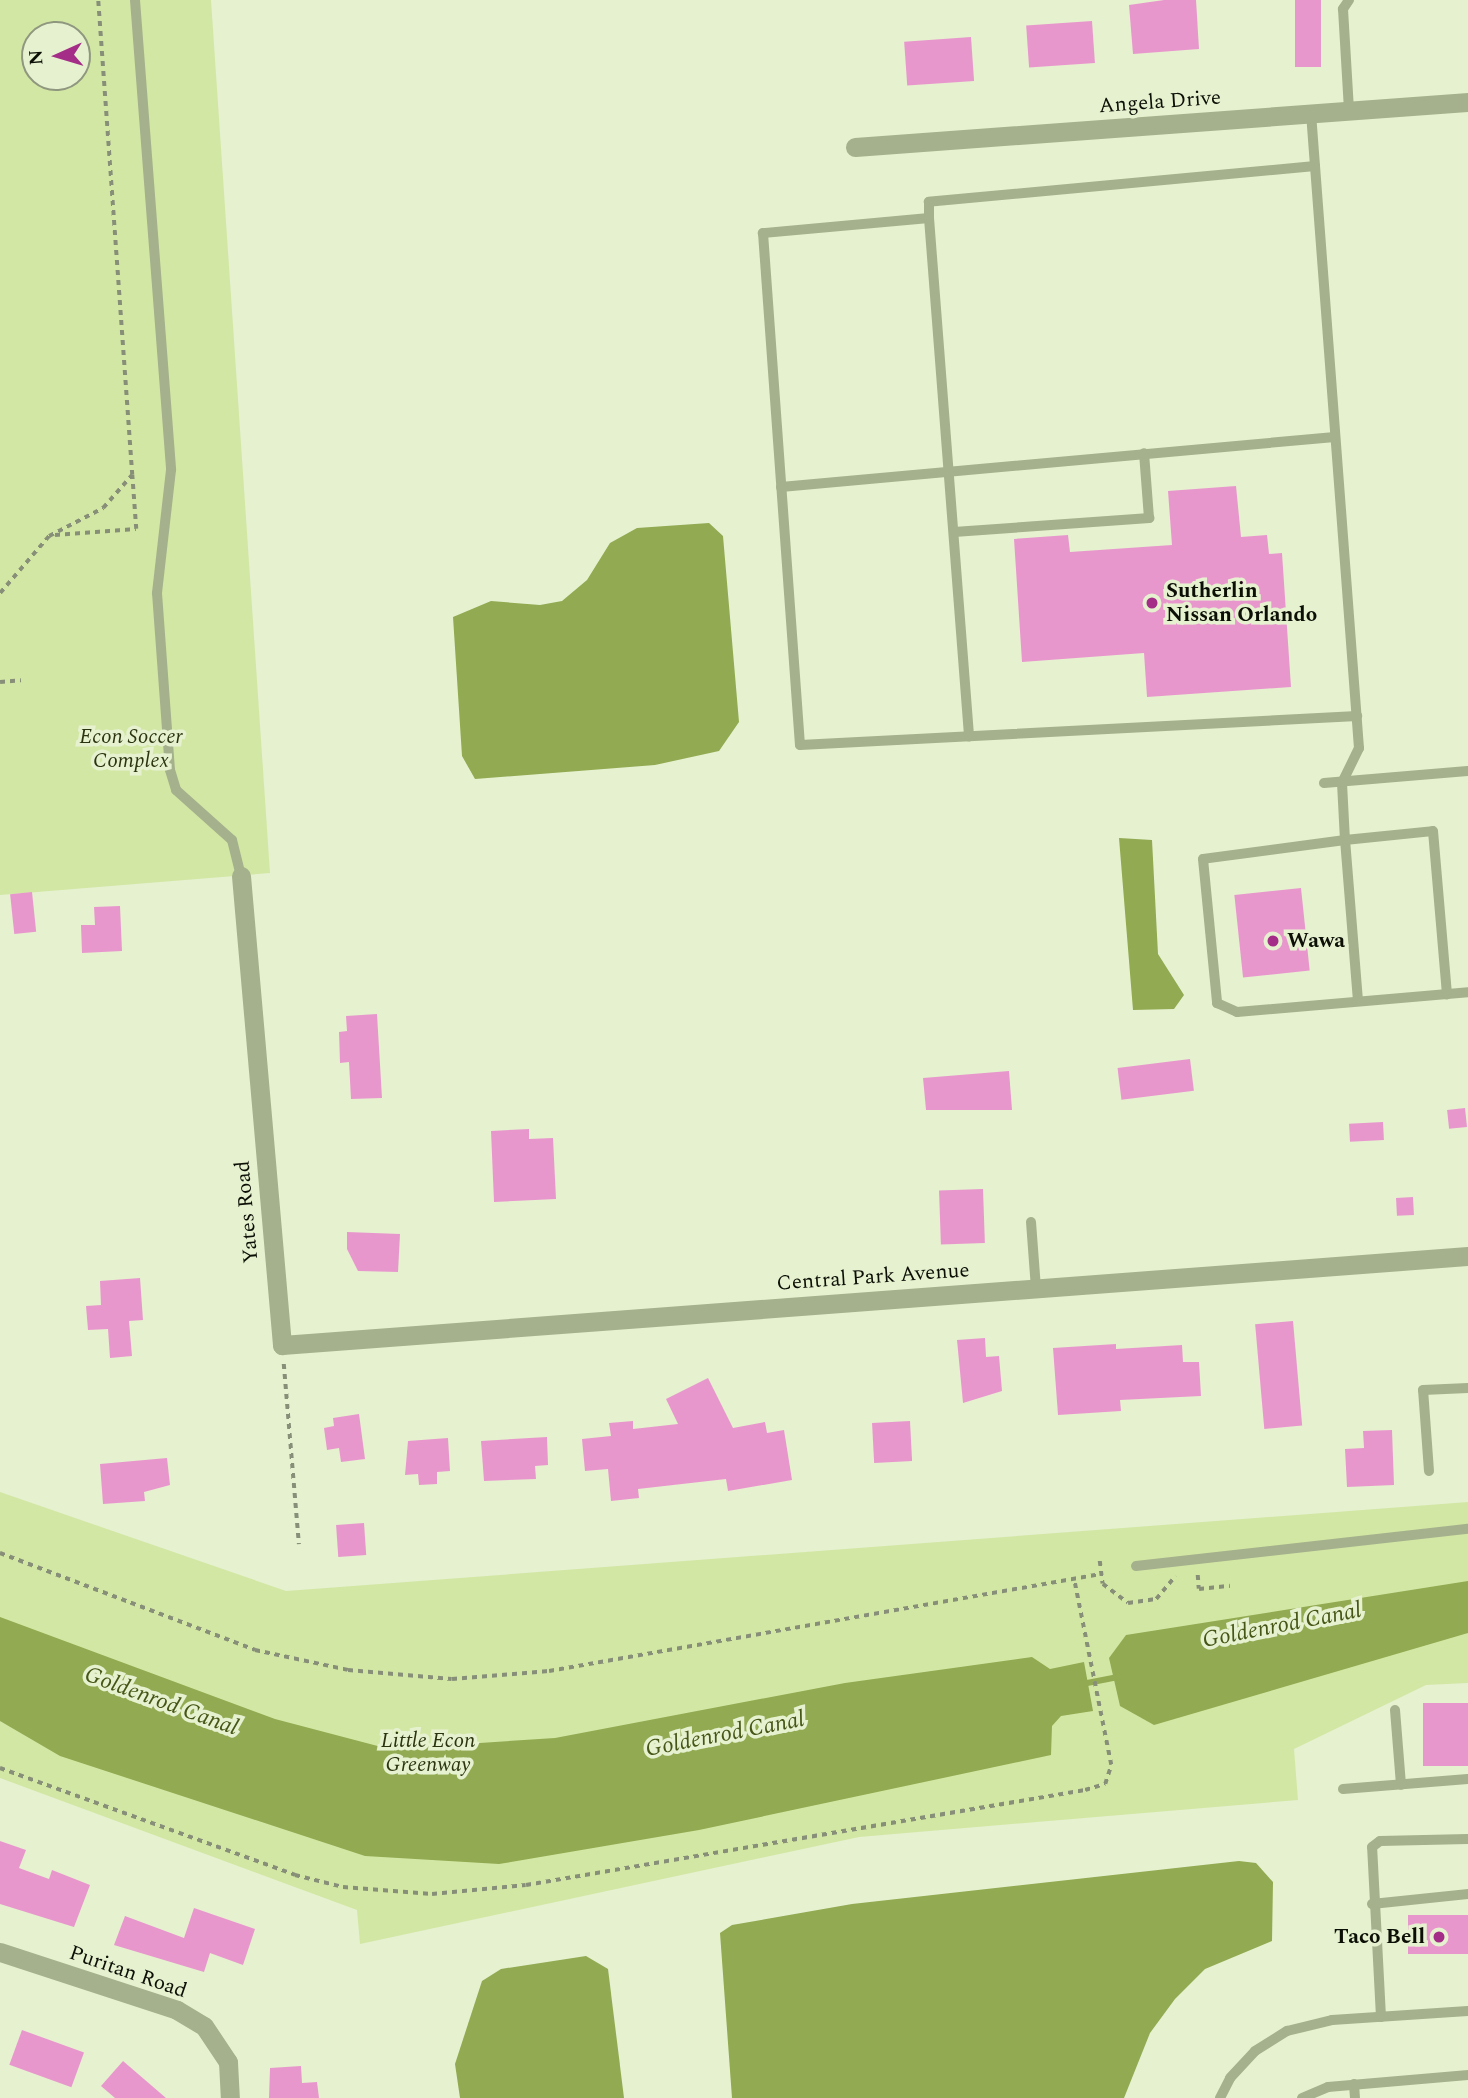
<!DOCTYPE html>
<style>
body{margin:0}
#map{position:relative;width:1468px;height:2098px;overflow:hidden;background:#e6f1d0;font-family:Spectral,serif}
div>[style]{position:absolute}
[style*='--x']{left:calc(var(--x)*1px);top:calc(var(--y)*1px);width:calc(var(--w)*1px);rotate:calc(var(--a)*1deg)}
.green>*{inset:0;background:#d3e7a4}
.water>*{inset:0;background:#92aa51}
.stream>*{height:6px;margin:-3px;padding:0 3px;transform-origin:3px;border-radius:3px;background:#92aa51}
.building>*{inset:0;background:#e897cd;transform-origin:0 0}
.path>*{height:3.5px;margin-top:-1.75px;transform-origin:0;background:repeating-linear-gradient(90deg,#878f78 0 5px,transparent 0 10px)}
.lane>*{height:10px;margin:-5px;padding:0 5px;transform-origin:5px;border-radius:5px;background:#a5b18c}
.street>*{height:19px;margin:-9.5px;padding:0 9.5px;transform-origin:9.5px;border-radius:9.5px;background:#a5b18c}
.dots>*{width:19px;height:19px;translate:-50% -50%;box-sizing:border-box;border:4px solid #e6f1d0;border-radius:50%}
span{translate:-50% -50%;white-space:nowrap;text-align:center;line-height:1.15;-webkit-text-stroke:7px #e6f1d0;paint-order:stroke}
.street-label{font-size:21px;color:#0c0f05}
.poi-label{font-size:21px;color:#0c0f05;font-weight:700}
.left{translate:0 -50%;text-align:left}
.right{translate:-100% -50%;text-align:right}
.park-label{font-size:21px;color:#2b340e;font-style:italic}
.water-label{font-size:23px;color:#465616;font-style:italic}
.north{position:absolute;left:21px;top:21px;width:70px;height:70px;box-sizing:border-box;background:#e6f1d0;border:2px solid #8f977f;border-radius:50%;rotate:266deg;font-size:19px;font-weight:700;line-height:28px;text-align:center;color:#0c0f05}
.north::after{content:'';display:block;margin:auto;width:24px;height:32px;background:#a42e87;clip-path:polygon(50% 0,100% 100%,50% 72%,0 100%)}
</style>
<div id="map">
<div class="green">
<i style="clip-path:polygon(evenodd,0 0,211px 0,270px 873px,0 895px,0 0,35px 35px,77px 35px,77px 77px,35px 77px,35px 35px)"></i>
<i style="clip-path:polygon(0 1492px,286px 1591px,1468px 1502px,1468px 1683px,1426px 1685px,1294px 1749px,1298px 1800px,859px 1837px,360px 1944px,357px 1910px,0 1778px)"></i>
</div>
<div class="water">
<i style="clip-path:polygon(709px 523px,723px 536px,739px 722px,719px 751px,655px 765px,475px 779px,462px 756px,453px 617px,491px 601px,540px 605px,562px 601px,587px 580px,610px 543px,637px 528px)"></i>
<i style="clip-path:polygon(1119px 838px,1152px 840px,1158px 954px,1184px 995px,1174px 1009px,1133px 1010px)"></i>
<i style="clip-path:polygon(1468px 1581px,1468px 1633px,1154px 1725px,1120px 1706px,1109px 1658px,1126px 1635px)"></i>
<i style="clip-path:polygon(0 1617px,275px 1719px,389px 1749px,555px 1738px,845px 1683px,1032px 1657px,1050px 1669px,1084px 1662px,1093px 1711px,1061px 1716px,1052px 1726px,1051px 1755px,699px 1830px,499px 1864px,365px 1856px,60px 1756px,0 1721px)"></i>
<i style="clip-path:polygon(1239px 1861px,1256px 1863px,1273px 1882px,1272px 1941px,1205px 1969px,1175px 1999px,1150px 2033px,1124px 2098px,732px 2098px,720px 1933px,732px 1925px,852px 1904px)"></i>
<i style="clip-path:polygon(586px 1956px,608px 1969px,624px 2098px,460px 2098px,455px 2064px,482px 1981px,501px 1969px)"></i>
</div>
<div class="stream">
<i style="--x:1082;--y:1684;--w:38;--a:-11"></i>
</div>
<div class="building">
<i style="clip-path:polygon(1164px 0,1196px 0,1199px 49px,1133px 54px,1129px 5px)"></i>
<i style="left:1295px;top:0;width:26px;height:67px"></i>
<i style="left:1092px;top:21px;width:42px;height:66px;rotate:86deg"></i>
<i style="left:971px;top:37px;width:44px;height:67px;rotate:86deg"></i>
<i style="clip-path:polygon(1236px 486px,1241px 537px,1267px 535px,1269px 554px,1282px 553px,1291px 687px,1147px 697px,1144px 653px,1022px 662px,1014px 539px,1068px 535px,1070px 552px,1172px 545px,1168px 491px)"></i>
<i style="left:1301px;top:888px;width:83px;height:67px;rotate:84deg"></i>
<i style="left:32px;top:892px;width:40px;height:22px;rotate:84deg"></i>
<i style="clip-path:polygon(120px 906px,122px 951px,82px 953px,81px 925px,95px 925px,94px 907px)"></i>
<i style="clip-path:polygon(377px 1014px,382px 1098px,351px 1099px,349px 1062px,340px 1063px,339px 1032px,347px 1031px,346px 1016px)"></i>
<i style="left:1190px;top:1059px;width:32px;height:73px;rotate:83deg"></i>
<i style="clip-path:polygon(1009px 1071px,1012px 1110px,926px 1110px,923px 1078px)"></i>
<i style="left:1465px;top:1108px;width:19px;height:18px;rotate:84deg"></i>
<i style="left:1383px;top:1122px;width:18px;height:34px;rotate:87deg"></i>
<i style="clip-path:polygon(529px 1129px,529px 1139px,553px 1138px,556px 1199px,494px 1202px,491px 1131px)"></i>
<i style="left:983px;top:1189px;width:54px;height:44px;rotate:88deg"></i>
<i style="left:1413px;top:1197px;width:18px;height:17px;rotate:87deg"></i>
<i style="clip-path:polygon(347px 1232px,400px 1234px,398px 1272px,358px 1271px,347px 1249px)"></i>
<i style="clip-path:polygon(140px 1278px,143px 1320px,129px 1321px,132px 1356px,110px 1358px,108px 1329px,88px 1330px,86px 1306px,101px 1305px,100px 1281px)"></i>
<i style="left:1293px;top:1321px;width:105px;height:38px;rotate:85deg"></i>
<i style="clip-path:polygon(985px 1338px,986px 1357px,999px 1356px,1002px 1391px,963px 1403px,957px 1340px)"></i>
<i style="clip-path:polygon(1116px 1344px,1116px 1349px,1182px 1345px,1183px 1362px,1199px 1362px,1201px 1396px,1120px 1400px,1121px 1411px,1058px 1415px,1053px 1348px)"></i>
<i style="clip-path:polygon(708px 1378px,733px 1428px,765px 1422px,767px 1433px,784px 1430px,792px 1480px,728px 1491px,726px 1479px,638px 1489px,639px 1498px,611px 1501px,608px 1469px,585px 1471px,582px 1439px,611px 1436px,609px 1423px,633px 1421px,633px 1429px,678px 1424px,666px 1399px)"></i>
<i style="clip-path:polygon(359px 1414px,365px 1459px,341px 1462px,339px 1448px,327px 1450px,324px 1428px,334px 1426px,333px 1418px)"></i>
<i style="left:910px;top:1421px;width:40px;height:38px;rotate:87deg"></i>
<i style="clip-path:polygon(1392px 1430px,1394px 1485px,1347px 1487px,1345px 1449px,1364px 1448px,1363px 1431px)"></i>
<i style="clip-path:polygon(547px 1437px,548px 1465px,535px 1466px,536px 1479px,484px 1481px,481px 1441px)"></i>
<i style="clip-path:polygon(448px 1438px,450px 1471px,437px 1472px,437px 1484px,419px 1485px,418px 1474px,405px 1475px,408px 1441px)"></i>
<i style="clip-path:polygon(167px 1458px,170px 1485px,144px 1492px,145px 1501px,103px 1504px,100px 1464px)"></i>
<i style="left:364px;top:1523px;width:32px;height:28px;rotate:86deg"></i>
<i style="left:1468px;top:1703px;width:63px;height:45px;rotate:90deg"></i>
<i style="clip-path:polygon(0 1841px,26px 1850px,19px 1868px,49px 1879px,52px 1870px,90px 1885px,74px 1927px,0 1904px)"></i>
<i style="clip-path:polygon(194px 1908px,255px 1929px,243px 1965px,210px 1953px,204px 1972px,114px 1945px,125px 1916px,184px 1938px)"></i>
<i style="left:1468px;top:1915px;width:39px;height:60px;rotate:90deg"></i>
<i style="left:22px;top:2030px;width:66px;height:37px;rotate:20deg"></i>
<i style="clip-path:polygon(123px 2061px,166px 2098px,115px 2098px,101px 2086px)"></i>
<i style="clip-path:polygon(301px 2066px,302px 2083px,317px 2082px,319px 2098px,269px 2098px,270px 2068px)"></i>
</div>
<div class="path">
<i style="--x:55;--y:535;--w:81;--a:-4.2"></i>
<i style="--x:136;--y:529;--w:54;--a:-94.2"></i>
<i style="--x:0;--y:593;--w:75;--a:-49.3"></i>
<i style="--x:49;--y:536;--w:61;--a:-27.4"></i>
<i style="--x:103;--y:508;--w:44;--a:-48.7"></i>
<i style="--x:132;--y:475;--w:476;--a:-94.1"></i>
<i style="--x:0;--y:682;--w:21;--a:-5"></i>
<i style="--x:284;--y:1364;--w:181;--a:85.2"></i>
<i style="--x:0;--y:1553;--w:273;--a:20.8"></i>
<i style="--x:255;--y:1650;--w:95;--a:12.1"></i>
<i style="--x:348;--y:1670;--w:104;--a:4.9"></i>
<i style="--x:452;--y:1679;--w:97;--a:-4.7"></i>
<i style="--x:549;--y:1671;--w:560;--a:-9.97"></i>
<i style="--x:1100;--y:1561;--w:23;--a:83"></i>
<i style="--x:1103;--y:1584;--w:31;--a:37"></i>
<i style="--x:1128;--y:1603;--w:28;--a:-8"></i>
<i style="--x:1156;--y:1599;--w:30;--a:-50"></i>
<i style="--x:1198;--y:1575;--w:14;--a:86"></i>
<i style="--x:1199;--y:1589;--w:31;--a:-6"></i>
<i style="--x:0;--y:1768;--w:314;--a:19.9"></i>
<i style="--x:295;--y:1875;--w:49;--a:14"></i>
<i style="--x:343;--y:1887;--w:89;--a:4.5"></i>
<i style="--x:432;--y:1894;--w:94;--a:-5.5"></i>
<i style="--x:526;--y:1885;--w:567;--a:-9.65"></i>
<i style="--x:1085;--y:1790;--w:21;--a:-17"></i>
<i style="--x:1105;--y:1784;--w:20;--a:-72"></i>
<i style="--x:1111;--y:1765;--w:190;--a:-101.3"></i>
</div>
<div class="lane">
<i style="--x:135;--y:0;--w:471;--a:85.6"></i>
<i style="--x:171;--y:470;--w:124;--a:96.5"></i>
<i style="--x:157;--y:593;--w:177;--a:85.8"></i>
<i style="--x:170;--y:770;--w:21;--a:73"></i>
<i style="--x:176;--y:790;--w:75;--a:41.8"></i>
<i style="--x:232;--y:840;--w:37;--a:76"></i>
<i style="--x:1349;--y:0;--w:11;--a:124"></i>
<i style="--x:1343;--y:9;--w:102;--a:86.6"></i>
<i style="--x:1311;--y:113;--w:637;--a:85.68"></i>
<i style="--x:1359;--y:748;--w:39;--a:116"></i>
<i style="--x:1342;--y:783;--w:57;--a:87"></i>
<i style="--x:1345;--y:840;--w:143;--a:172.4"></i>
<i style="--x:1203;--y:859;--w:145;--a:84.4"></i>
<i style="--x:1217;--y:1003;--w:22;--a:24"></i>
<i style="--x:1237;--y:1012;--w:232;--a:-4.9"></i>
<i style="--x:1315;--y:166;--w:388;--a:174.7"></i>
<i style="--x:929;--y:202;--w:16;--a:90"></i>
<i style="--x:929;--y:218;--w:167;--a:174.8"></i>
<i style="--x:763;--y:233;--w:513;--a:85.87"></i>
<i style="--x:800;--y:745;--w:558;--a:-2.98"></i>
<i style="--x:929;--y:218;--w:520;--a:85.58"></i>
<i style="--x:781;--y:487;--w:556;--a:-5.16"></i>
<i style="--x:954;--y:532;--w:196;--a:-4.1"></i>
<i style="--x:1149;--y:518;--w:65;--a:-94.4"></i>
<i style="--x:1324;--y:783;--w:144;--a:-4.8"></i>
<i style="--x:1358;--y:1001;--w:162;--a:-94.6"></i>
<i style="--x:1345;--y:840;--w:88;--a:-5.8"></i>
<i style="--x:1433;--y:831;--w:164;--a:85.1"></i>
<i style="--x:1031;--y:1222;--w:66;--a:85.7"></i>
<i style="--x:1429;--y:1471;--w:81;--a:-94.2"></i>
<i style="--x:1423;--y:1390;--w:45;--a:-2.5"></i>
<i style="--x:1136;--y:1566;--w:334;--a:-6.4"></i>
<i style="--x:1395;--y:1710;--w:75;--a:85.4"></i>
<i style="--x:1343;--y:1789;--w:125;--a:-4.6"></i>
<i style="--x:1372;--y:1904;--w:97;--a:-5.9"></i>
<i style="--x:1381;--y:2017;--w:170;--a:-93"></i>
<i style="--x:1372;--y:1847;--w:10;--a:-37"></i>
<i style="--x:1380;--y:1841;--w:88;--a:-1.3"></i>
<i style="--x:1354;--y:2084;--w:14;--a:86"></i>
<i style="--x:1220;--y:2098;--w:22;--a:-63"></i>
<i style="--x:1230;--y:2078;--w:37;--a:-47"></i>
<i style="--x:1255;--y:2051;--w:38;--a:-32"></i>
<i style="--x:1287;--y:2031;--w:46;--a:-13.7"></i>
<i style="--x:1332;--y:2020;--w:136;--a:-3.8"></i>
<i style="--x:1302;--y:2098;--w:28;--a:-23"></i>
<i style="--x:1328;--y:2087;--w:141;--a:-4.9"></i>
</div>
<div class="street">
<i style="--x:855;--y:147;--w:615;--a:-4.2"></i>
<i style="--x:241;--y:876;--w:471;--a:85"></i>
<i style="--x:282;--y:1345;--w:1189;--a:-4.29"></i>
<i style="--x:0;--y:1952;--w:186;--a:18.1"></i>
<i style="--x:177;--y:2010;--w:31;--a:31"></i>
<i style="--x:204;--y:2026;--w:43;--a:56.3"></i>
<i style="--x:228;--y:2062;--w:36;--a:87"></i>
</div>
<div class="dots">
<i style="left:1152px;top:603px;background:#a42e87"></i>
<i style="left:1273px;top:941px;background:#a42e87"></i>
<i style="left:1439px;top:1937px;background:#a42e87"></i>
</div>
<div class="street-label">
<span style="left:1160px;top:102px;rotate:-4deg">Angela Drive</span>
<span style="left:247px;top:1212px;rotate:-95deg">Yates Road</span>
<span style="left:873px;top:1277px;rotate:-4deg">Central Park Avenue</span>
<span style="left:128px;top:1972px;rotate:19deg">Puritan Road</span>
</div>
<div class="poi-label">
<span class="left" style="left:1166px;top:603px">Sutherlin<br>Nissan Orlando</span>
<span class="left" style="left:1287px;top:941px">Wawa</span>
<span class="right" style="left:1425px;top:1937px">Taco Bell</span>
</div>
<div class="park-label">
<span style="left:131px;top:749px">Econ Soccer<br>Complex</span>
<span style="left:428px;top:1753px">Little Econ<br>Greenway</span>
</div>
<div class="water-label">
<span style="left:1282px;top:1626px;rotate:-11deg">Goldenrod Canal</span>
<span style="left:161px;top:1702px;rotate:20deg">Goldenrod Canal</span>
<span style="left:725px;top:1735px;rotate:-11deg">Goldenrod Canal</span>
</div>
<div class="north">N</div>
</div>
